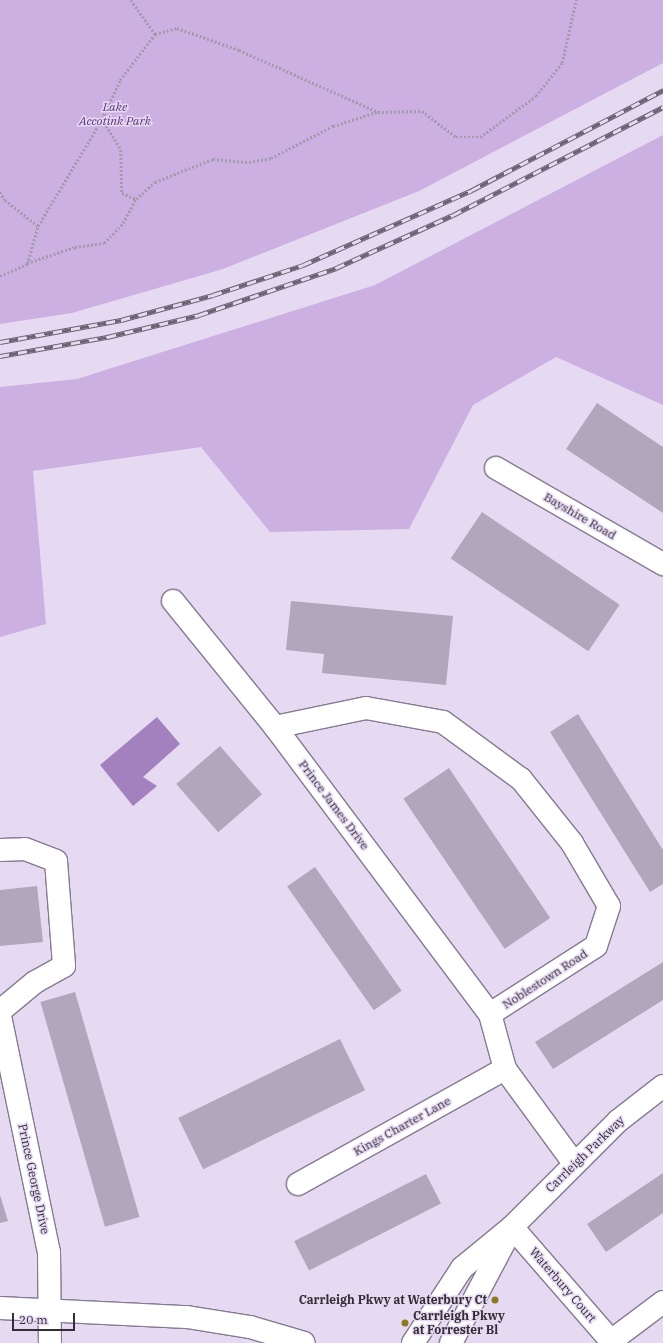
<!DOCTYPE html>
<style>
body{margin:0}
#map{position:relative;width:663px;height:1343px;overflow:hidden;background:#e6d9f2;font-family:"IBM Plex Serif",serif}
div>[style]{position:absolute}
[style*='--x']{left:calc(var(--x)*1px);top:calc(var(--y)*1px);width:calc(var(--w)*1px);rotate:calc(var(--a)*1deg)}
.green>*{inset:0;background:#cbb0e1}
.water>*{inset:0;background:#a381bf}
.building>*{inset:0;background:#b2a6bd;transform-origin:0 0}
.path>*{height:2.5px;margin-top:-1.25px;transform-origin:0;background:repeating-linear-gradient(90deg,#a49aae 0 2px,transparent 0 4px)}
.roads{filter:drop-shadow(1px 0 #867a91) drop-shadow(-1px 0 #867a91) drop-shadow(0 1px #867a91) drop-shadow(0 -1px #867a91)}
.minor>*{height:22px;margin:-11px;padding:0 11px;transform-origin:11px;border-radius:11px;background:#fff}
.rail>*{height:4.5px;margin-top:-2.25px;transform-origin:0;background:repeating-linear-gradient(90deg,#e6d9f2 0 9px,#6a6371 0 18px);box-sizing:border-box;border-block:1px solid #6a6371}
.dots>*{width:11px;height:11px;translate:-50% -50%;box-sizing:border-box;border:2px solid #e6d9f2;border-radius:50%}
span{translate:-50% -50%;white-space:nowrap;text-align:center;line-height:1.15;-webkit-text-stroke:3px #e6d9f2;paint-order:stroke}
.park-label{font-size:12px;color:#5f327e;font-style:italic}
.street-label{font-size:12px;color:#322d36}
.poi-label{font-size:12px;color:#322d36;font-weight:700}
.right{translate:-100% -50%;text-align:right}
.left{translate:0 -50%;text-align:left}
.scale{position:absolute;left:12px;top:1313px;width:63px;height:18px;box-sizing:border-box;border:2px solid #322d36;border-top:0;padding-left:5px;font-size:12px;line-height:14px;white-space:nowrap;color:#322d36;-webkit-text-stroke:3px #e6d9f2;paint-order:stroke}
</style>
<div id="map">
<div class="green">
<i style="clip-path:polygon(0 0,663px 0,663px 63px,419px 191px,223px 269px,72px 313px,0 324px)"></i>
<i style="clip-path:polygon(663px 135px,663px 405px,556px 357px,473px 405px,409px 529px,270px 532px,201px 447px,33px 471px,46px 624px,0 637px,0 387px,77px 379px,375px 285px)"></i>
</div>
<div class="water">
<i style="clip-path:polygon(157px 717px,180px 744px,143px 777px,157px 786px,133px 806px,100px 765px)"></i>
</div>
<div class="building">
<i style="clip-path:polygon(597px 403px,663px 447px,663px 513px,566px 449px)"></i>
<i style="left:482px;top:512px;width:166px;height:56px;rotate:34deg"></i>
<i style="clip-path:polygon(291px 601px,453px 616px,446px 685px,322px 673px,324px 654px,286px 650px)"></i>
<i style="clip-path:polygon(578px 714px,663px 850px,663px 884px,650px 892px,550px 732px)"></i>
<i style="left:220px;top:746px;width:64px;height:58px;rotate:49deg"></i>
<i style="left:449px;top:768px;width:181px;height:55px;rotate:56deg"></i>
<i style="left:315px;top:867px;width:151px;height:34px;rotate:55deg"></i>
<i style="clip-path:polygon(37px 886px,43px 942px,0 946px,0 890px)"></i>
<i style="clip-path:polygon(663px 962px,663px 1000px,553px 1069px,535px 1042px)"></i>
<i style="left:75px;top:992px;width:234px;height:36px;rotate:74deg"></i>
<i style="left:340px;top:1039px;width:57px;height:180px;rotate:64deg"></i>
<i style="clip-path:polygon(663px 1173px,663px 1213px,606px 1252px,587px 1224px)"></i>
<i style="left:426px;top:1174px;width:33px;height:148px;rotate:63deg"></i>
<i style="clip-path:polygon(0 1195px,8px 1221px,0 1223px)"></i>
</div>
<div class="path">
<i style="--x:131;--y:0;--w:42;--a:54.8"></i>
<i style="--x:102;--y:119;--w:36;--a:58"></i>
<i style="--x:121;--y:150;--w:43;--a:88.7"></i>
<i style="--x:122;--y:193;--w:15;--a:23"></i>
<i style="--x:136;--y:199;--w:25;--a:-42"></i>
<i style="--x:155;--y:182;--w:62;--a:-21.6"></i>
<i style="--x:213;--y:159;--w:36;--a:5"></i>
<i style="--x:249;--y:162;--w:22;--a:-10"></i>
<i style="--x:271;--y:158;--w:70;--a:-27.3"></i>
<i style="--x:333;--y:126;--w:46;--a:-17.7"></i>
<i style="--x:0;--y:192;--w:9;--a:58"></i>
<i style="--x:5;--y:200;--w:42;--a:38.2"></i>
<i style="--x:27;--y:263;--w:51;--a:-18.4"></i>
<i style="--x:75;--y:247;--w:29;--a:-8"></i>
<i style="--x:104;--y:243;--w:28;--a:-46"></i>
<i style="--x:123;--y:223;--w:27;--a:-62"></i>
<i style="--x:0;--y:276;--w:30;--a:-24"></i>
<i style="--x:27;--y:264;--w:40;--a:-74"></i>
<i style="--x:38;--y:226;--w:125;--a:-59.1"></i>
<i style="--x:102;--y:119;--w:43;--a:-65.2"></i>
<i style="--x:120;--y:80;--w:58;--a:-52.7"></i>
<i style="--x:155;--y:34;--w:23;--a:-15"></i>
<i style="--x:177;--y:28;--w:66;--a:19.5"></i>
<i style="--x:239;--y:50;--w:152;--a:24"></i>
<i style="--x:378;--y:112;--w:44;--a:-1.3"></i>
<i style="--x:422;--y:111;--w:43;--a:37.4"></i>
<i style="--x:456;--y:137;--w:24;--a:0"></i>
<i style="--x:480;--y:137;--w:69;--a:-36.2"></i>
<i style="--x:536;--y:96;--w:42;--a:-51.8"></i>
<i style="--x:562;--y:63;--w:65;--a:-77.5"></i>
</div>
<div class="roads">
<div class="minor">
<i style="--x:496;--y:468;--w:193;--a:29.9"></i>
<i style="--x:173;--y:601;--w:162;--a:51"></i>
<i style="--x:275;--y:727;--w:359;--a:53.2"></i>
<i style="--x:490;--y:1014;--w:57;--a:74.7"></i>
<i style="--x:505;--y:1069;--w:115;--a:53.8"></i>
<i style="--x:275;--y:727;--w:93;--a:-11.8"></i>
<i style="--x:366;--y:708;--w:78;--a:10.3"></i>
<i style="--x:443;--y:722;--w:97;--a:36.2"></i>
<i style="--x:521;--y:779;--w:82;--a:51.4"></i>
<i style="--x:572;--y:843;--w:73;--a:59.6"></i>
<i style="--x:609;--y:906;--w:42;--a:108"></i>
<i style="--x:596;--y:946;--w:126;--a:147.3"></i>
<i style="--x:0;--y:850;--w:25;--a:-2"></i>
<i style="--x:25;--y:849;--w:33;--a:21"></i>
<i style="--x:56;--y:861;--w:105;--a:85.6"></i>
<i style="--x:64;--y:966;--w:33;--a:151"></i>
<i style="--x:35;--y:982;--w:45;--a:140.4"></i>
<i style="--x:0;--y:1016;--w:241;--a:78.3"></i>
<i style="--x:49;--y:1252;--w:91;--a:89.4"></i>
<i style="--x:298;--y:1184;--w:237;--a:-29.1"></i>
<i style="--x:512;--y:1227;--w:154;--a:49"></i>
<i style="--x:0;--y:1308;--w:187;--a:2.8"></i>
<i style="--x:187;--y:1317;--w:64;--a:9"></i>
<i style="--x:250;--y:1327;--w:56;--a:16.5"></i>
<i style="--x:611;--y:1341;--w:65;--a:-36.9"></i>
<i style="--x:413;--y:1343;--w:90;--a:-56.8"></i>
<i style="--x:462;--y:1268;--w:65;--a:-39.4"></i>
<i style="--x:512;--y:1227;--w:150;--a:-45"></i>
<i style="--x:618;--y:1121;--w:57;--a:-37.9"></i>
<i style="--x:451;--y:1343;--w:130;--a:-62.1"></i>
</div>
</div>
<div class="rail">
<i style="--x:0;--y:342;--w:123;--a:-10.3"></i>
<i style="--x:121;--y:320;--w:95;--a:-15.2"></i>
<i style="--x:213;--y:295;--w:95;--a:-18.4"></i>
<i style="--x:303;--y:265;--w:185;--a:-23.9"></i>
<i style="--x:472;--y:190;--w:216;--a:-27.6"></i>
<i style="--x:0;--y:356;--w:109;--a:-10.1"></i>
<i style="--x:107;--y:337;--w:95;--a:-13.4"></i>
<i style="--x:199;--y:315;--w:145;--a:-18.9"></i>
<i style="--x:336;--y:268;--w:128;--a:-24.4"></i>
<i style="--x:453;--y:215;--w:236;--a:-27.2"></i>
</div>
<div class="dots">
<i style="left:495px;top:1300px;background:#8a7b20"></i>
<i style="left:405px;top:1323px;background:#8a7b20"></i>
</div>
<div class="park-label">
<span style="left:115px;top:114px">Lake<br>Accotink Park</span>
</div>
<div class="street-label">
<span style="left:580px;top:516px;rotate:30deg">Bayshire Road</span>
<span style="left:334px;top:805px;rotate:53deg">Prince James Drive</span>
<span style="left:545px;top:979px;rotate:-33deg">Noblestown Road</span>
<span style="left:402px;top:1126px;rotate:-29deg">Kings Charter Lane</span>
<span style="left:585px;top:1154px;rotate:-44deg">Carrleigh Parkway</span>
<span style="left:34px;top:1179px;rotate:78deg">Prince George Drive</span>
<span style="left:563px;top:1285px;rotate:49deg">Waterbury Court</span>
</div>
<div class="poi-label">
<span class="right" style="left:487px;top:1300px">Carrleigh Pkwy at Waterbury Ct</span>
<span class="left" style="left:413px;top:1323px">Carrleigh Pkwy<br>at Forrester Bl</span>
</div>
<div class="scale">20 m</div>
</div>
